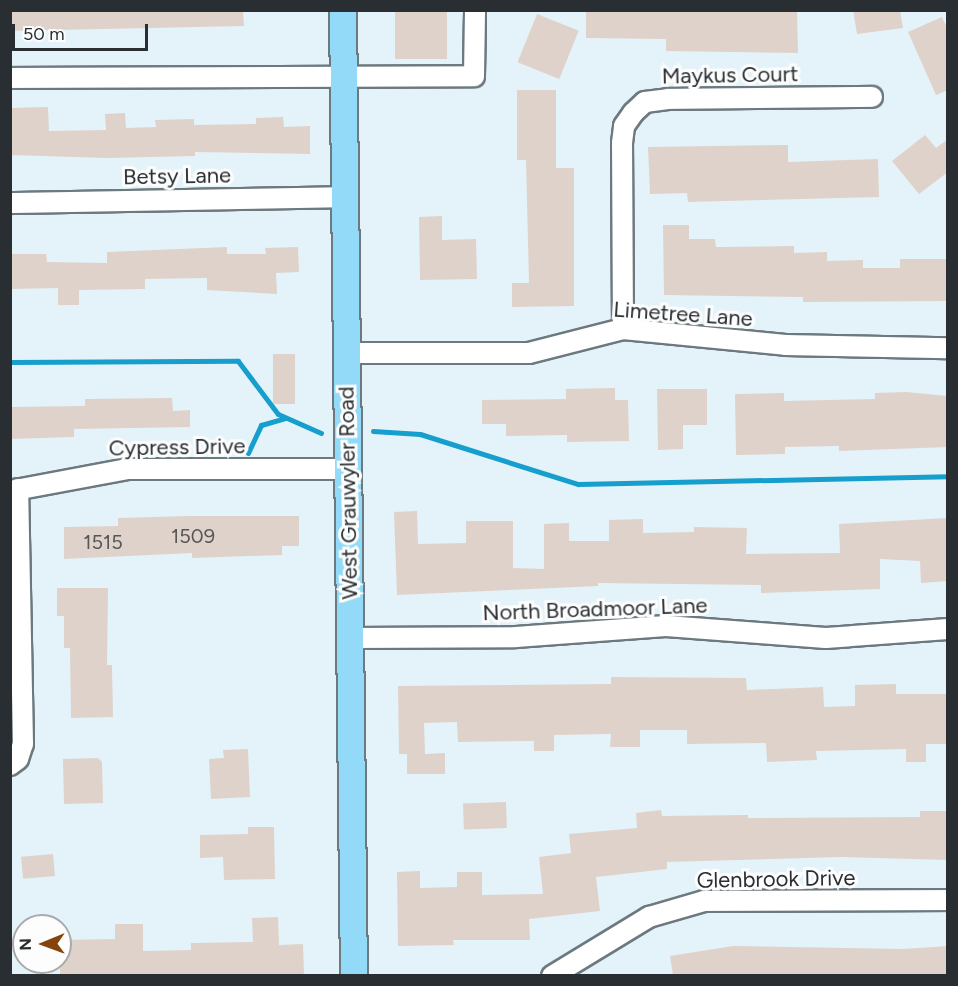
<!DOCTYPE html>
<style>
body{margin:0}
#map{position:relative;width:958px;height:986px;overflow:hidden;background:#e4f3fa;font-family:Figtree,sans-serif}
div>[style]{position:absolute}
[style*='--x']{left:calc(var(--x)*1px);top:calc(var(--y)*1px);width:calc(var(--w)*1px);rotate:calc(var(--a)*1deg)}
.stream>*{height:5px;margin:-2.5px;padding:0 2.5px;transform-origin:2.5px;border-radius:2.5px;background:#169ecc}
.building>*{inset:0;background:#dfd2ca;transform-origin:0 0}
.roads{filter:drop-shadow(2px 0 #6c797f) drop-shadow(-2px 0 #6c797f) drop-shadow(0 2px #6c797f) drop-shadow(0 -2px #6c797f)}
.minor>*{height:20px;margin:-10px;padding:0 10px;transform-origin:10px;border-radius:10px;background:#fff}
.major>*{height:26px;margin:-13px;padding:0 13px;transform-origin:13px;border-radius:13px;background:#92daf7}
span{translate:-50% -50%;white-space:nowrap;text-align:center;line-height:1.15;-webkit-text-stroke:6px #fdfdfd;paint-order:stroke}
.number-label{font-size:20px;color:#565757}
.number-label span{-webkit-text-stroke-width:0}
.street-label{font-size:22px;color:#282e31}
.frame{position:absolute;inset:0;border:12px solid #282e31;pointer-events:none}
.north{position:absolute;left:12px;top:914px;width:60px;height:60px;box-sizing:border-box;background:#fdfdfd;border:2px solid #a8aaab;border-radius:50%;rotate:269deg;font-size:16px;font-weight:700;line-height:24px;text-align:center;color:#282e31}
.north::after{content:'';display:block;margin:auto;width:21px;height:27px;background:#84440b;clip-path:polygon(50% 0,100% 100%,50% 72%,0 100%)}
.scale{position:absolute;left:12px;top:24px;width:136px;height:27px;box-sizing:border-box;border:3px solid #282e31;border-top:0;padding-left:8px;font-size:18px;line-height:21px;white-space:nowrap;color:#282e31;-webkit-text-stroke:4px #fdfdfd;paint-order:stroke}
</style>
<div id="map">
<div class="stream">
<i style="--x:10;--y:362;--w:228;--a:-0.3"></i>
<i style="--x:238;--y:361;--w:66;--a:53"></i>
<i style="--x:278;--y:414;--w:47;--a:23.8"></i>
<i style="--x:373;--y:431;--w:47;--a:3.7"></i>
<i style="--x:420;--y:434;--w:166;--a:17.6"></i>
<i style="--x:578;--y:484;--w:370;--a:-1.2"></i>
<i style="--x:248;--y:453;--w:31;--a:-65"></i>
<i style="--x:261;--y:425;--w:25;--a:-16"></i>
</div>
<div class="building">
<i style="clip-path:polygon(10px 10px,243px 10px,244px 26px,10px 31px)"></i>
<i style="left:395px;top:10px;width:52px;height:49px"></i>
<i style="clip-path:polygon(586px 10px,797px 10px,798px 53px,666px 51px,666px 39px,586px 38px)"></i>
<i style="clip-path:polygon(853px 10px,900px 10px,903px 28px,857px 34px)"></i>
<i style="left:537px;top:14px;width:45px;height:52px;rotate:22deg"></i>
<i style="clip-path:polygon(942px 17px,948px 30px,948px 90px,936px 95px,908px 32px)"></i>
<i style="clip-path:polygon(517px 90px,556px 90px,556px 168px,574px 168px,574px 306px,512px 307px,512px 283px,529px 283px,526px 160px,517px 160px)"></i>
<i style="clip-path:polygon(48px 107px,49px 131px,106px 130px,105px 114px,125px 113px,126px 128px,156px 127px,155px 120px,194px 119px,194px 125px,256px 124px,256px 118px,283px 117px,284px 127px,310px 126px,310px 154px,195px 152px,195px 156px,107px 158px,10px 155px,10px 108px)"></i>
<i style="clip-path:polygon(925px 135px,936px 148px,948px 139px,948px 172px,919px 194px,892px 161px)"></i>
<i style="clip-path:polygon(788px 145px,788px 162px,878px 159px,879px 197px,688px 202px,687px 193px,650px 194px,648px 147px)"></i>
<i style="clip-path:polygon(442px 216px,442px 240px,476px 239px,477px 279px,420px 280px,419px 217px)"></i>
<i style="clip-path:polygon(663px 225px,689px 225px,689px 239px,715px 239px,716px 247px,794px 246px,794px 253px,827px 252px,827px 261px,863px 260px,863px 268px,900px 268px,900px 259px,948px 259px,948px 301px,803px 302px,803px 297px,664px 295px)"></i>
<i style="clip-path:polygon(227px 247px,227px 254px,266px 254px,265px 248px,298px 247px,299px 272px,276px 273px,277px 294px,207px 290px,207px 278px,145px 279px,145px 289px,79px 290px,79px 305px,58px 305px,58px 288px,10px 289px,10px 254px,46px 254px,47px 262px,107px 263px,107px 252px)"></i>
<i style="left:273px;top:354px;width:22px;height:50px"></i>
<i style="clip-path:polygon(615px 388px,615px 400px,628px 400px,629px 441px,567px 442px,567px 435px,506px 436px,506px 424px,482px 424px,482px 400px,566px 399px,566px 389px)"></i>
<i style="clip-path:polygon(657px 389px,707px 389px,707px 425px,683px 425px,683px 449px,658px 450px)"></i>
<i style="clip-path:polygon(906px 392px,948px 396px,948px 447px,839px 451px,839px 446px,785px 447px,785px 454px,736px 455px,735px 394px,784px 393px,784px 401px,875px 399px,875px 393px)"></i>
<i style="clip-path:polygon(172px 398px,173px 411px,190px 410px,190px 427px,74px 429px,74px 437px,10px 439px,10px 407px,85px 406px,85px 399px)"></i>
<i style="clip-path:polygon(417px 511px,418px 544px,466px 543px,466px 521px,513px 521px,513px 568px,544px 569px,544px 524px,569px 523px,569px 541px,609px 541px,609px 520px,643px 519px,643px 533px,694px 532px,694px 527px,747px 528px,746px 554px,840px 553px,839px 524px,948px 518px,948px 581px,921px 583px,920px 561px,880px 559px,880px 589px,761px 593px,761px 585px,598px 583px,598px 586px,397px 595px,394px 512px)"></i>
<i style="clip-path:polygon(188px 516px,299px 516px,299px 546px,282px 546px,282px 555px,192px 558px,192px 553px,64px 559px,64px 527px,118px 526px,118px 518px)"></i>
<i style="clip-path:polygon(57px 588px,108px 588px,107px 665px,112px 665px,113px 717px,71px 718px,70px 648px,64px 648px,64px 616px,57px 616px)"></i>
<i style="clip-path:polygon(611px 677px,746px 678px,747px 690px,823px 687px,824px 707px,855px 706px,855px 685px,896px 684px,896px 694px,948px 694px,948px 744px,926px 744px,926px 762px,906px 762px,906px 749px,816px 751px,817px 760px,767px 762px,766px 743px,687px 744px,687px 730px,640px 730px,640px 747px,610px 747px,611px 734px,554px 735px,554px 751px,534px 751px,534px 741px,458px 742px,457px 722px,424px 723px,425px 754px,445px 753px,445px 774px,407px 774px,407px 754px,399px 754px,398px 686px,611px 684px)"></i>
<i style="clip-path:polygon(248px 749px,250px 797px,211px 799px,209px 759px,224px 758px,223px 750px)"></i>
<i style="clip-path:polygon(98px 758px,102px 762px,103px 803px,64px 804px,63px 759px)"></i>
<i style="left:506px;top:802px;width:26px;height:43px;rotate:88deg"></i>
<i style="clip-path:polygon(661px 810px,662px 816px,748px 815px,748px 818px,920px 817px,920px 811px,948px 811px,948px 860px,841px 857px,667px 862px,667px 869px,596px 877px,600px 911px,529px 919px,530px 940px,453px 940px,454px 945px,398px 946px,397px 872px,420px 871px,420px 888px,457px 887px,457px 872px,482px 872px,482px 895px,543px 894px,539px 857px,571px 853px,569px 834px,637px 828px,636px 813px)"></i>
<i style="clip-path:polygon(248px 827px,274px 827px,275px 879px,224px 880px,223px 857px,200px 858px,200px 835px,248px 834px)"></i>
<i style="left:53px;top:854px;width:22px;height:32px;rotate:85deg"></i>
<i style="clip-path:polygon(278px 917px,279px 945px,303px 944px,304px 975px,60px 975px,60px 940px,115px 939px,115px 924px,143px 924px,143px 951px,191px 950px,191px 943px,253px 942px,252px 918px)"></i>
<i style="clip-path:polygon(733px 946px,903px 949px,948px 946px,948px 975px,673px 975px,670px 956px)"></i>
</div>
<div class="roads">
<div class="minor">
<i style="--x:10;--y:78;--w:464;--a:-0.2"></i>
<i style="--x:474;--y:76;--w:66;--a:-89.1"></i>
<i style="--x:10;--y:203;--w:334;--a:-1"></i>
<i style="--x:623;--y:329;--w:186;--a:-90.3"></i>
<i style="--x:622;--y:143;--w:17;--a:-83"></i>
<i style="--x:624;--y:126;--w:16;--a:-55"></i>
<i style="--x:633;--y:113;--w:16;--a:-43"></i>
<i style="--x:645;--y:102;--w:23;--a:-7"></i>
<i style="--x:668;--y:99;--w:204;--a:-0.6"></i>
<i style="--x:346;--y:353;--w:183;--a:0"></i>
<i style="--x:529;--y:353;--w:97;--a:-14.3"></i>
<i style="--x:623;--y:329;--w:163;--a:5.6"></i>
<i style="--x:785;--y:345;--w:163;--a:1.1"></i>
<i style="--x:10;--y:491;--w:119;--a:-10.6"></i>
<i style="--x:127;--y:469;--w:220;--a:0"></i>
<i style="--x:350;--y:638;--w:166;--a:-0.3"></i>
<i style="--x:516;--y:637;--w:150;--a:-4.2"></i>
<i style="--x:666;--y:626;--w:160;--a:4.3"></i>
<i style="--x:826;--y:638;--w:122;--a:-4.2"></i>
<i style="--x:10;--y:765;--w:10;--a:-37"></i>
<i style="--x:18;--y:759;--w:16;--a:-72"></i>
<i style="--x:23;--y:744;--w:255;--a:-91.1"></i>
<i style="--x:552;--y:976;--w:114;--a:-31.3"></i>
<i style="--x:649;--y:917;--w:57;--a:-16.2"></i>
<i style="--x:704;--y:901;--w:244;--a:-0.2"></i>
</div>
<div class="major">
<i style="--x:343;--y:10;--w:966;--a:89.35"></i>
</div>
</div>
<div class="number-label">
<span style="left:193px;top:536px">1509</span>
<span style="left:103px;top:542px">1515</span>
</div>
<div class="street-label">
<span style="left:730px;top:75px;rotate:-1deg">Maykus Court</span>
<span style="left:177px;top:176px;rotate:-1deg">Betsy Lane</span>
<span style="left:683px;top:314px;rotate:4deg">Limetree Lane</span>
<span style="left:177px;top:447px;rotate:-1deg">Cypress Drive</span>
<span style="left:348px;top:493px;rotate:-91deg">West Grauwyler Road</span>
<span style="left:595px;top:609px;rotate:-2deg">North Broadmoor Lane</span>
<span style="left:776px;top:879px;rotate:-1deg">Glenbrook Drive</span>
</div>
<div class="frame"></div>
<div class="north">N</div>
<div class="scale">50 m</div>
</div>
